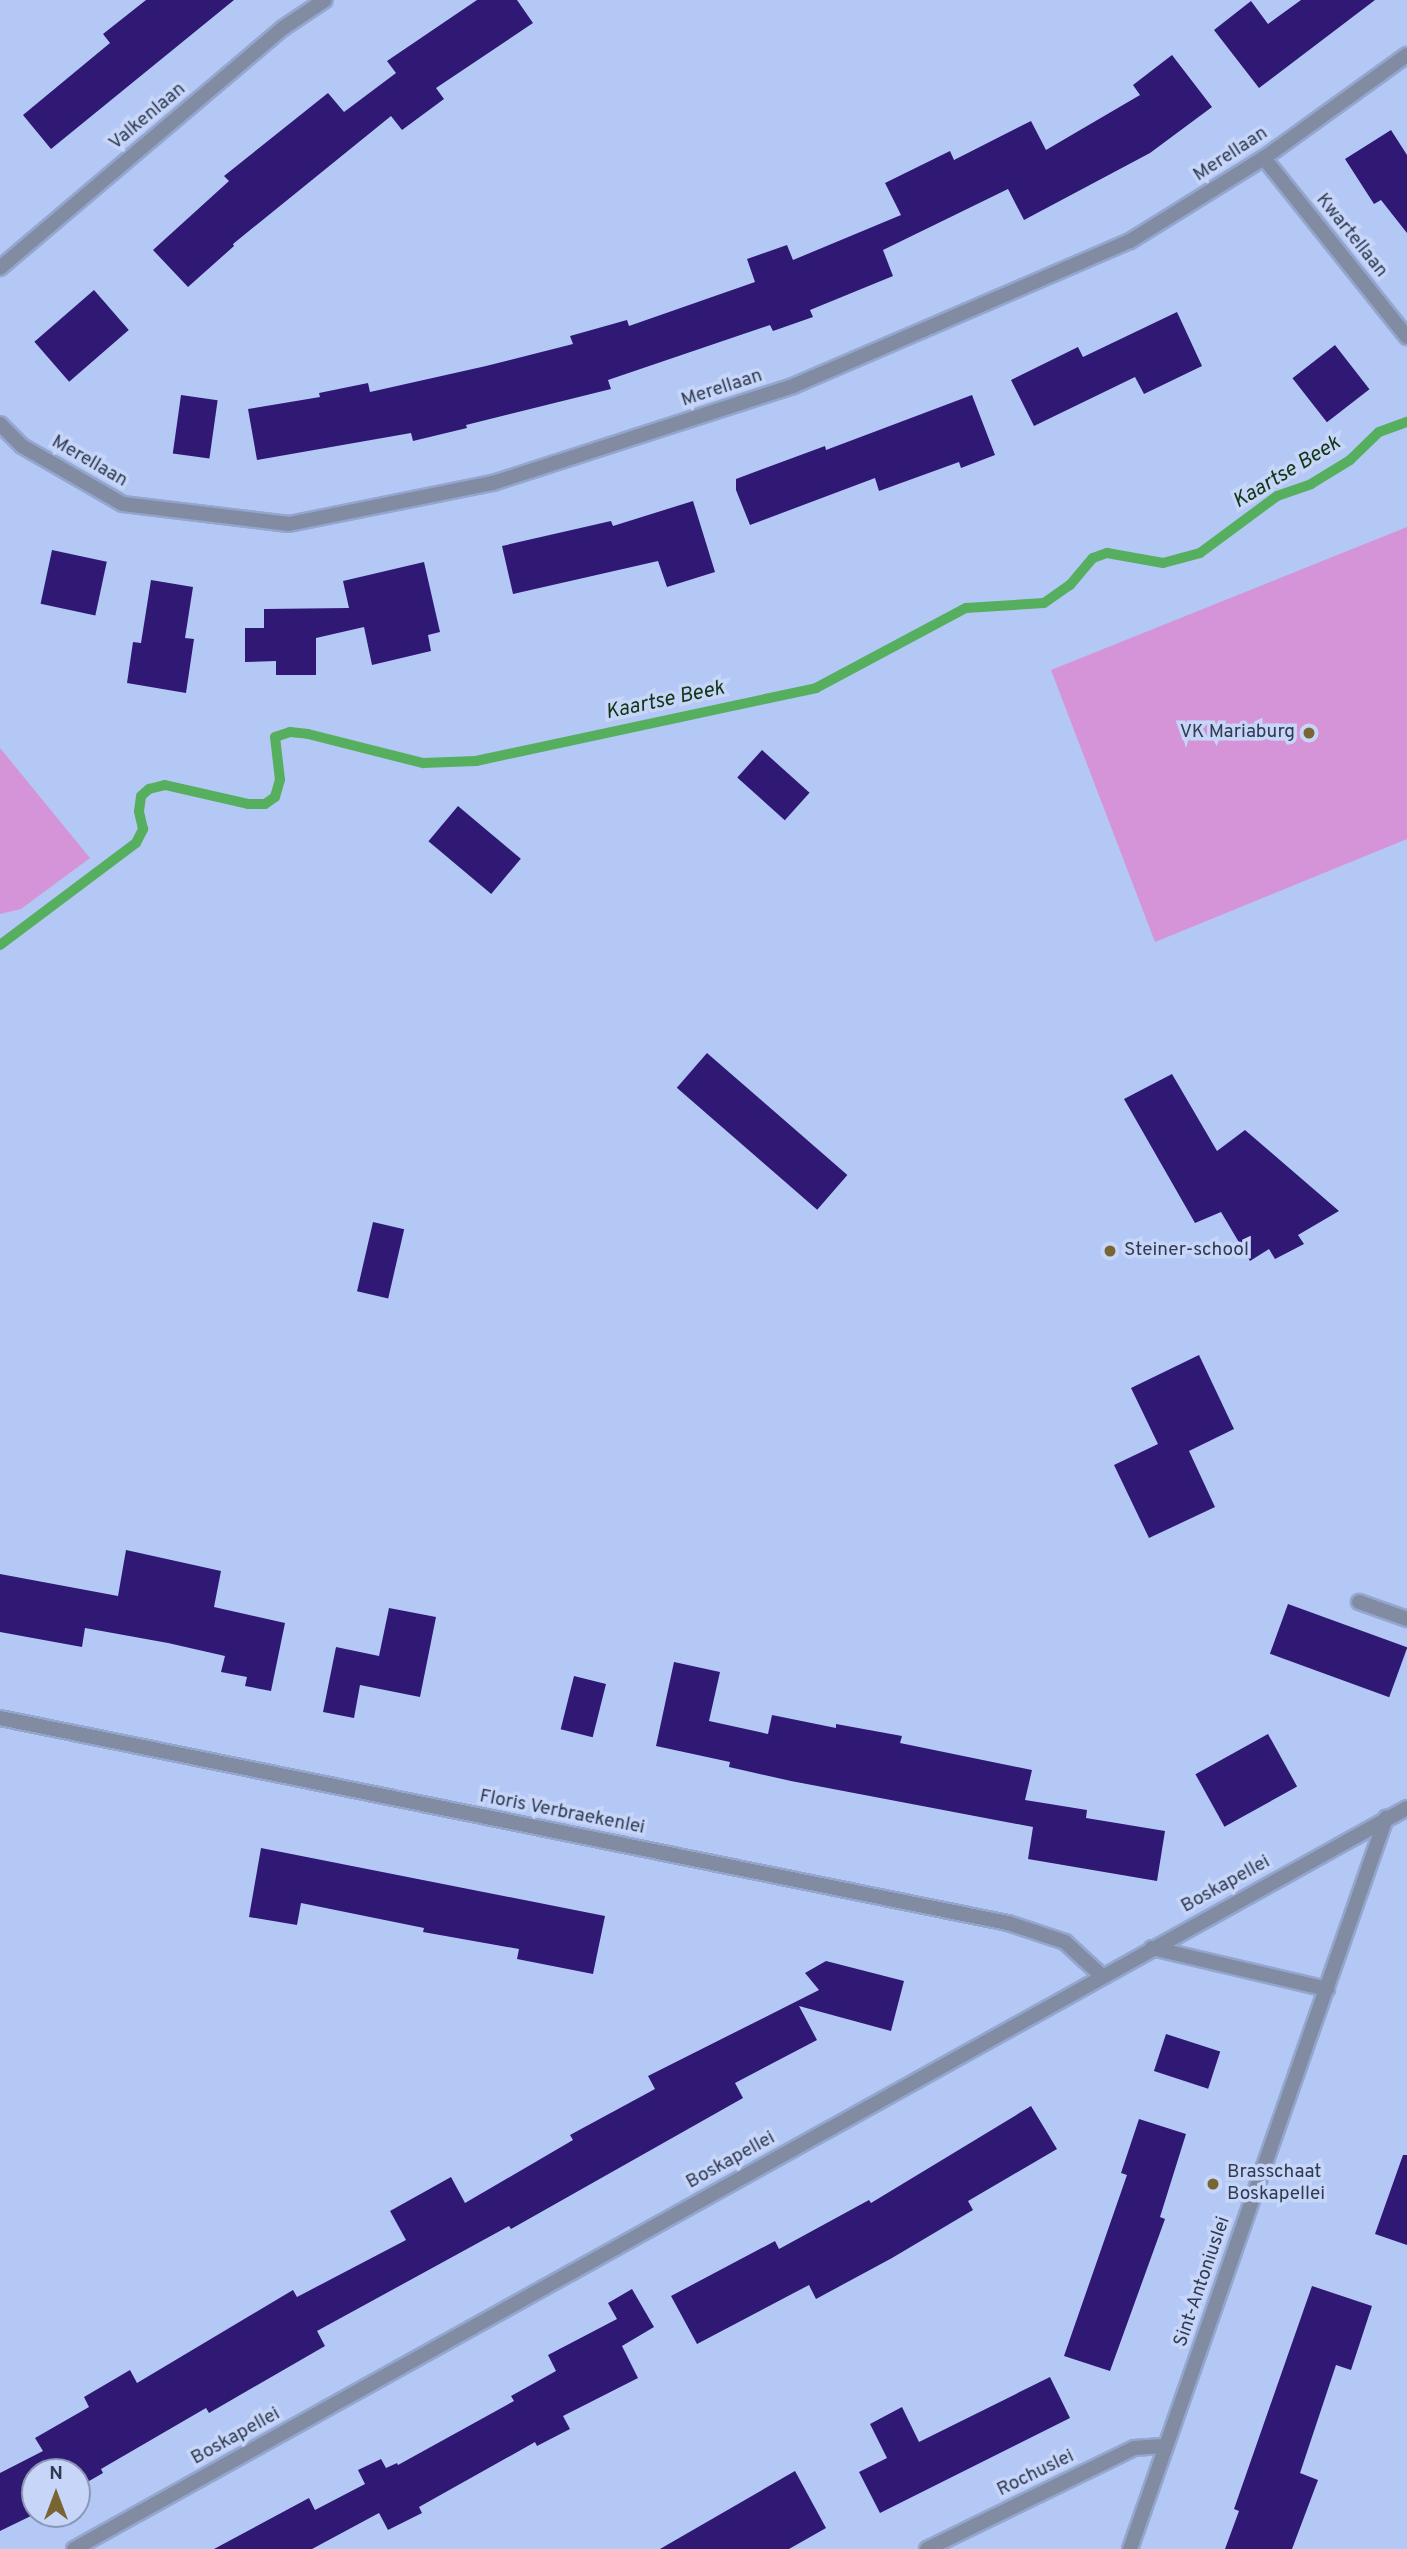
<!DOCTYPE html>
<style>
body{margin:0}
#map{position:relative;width:1407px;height:2549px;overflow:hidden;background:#b4c8f6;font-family:Overpass,sans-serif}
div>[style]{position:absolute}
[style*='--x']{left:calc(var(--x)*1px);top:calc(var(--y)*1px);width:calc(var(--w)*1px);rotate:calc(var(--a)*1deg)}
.green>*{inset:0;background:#d594d8}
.stream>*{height:10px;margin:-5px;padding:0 5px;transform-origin:5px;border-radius:5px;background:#55af5e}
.building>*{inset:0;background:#301975;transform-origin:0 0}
.roads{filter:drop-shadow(2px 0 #94a6ce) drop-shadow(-2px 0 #94a6ce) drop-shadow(0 2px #94a6ce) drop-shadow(0 -2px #94a6ce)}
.street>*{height:14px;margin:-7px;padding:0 7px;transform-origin:7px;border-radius:7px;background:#818ca3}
.dots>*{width:19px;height:19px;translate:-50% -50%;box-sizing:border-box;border:4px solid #c6d5f8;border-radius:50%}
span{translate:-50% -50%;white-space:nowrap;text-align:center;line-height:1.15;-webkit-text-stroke:7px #c6d5f8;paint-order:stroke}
.street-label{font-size:19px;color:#303b51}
.poi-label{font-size:19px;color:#303b51}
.right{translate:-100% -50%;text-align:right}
.left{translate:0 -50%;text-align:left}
.water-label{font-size:21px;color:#113615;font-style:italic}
.north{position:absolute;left:21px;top:2458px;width:70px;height:70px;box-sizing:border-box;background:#c6d5f8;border:2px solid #8a97b5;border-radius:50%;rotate:0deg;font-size:19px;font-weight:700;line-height:28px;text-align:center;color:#303b51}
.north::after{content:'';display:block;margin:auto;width:24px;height:32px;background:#796433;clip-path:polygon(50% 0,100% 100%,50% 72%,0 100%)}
</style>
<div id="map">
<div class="green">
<i style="clip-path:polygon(1407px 527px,1407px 839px,1155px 942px,1051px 670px)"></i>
<i style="clip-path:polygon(0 748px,90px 858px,21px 909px,0 914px)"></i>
</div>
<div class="stream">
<i style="--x:0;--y:945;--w:170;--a:-36.9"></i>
<i style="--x:136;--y:843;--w:16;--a:-63"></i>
<i style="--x:143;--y:829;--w:18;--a:-103"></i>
<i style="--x:139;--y:811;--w:15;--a:-82"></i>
<i style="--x:141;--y:796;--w:11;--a:-41"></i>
<i style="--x:149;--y:789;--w:16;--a:-14"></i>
<i style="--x:165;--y:785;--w:85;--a:12.9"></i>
<i style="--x:248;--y:804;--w:17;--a:0"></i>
<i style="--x:265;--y:804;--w:12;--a:-35"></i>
<i style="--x:275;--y:797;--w:18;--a:-74"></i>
<i style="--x:280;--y:780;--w:43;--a:-96.6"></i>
<i style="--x:275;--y:737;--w:16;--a:-18"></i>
<i style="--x:290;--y:732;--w:18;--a:6"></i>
<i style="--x:308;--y:734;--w:119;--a:14.2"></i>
<i style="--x:423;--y:763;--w:53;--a:-2.2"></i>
<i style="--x:476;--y:761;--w:348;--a:-12.1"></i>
<i style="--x:816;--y:688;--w:170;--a:-28.1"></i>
<i style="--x:966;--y:608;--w:78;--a:-3.7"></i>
<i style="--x:1044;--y:603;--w:32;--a:-35"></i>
<i style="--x:1070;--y:585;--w:35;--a:-50"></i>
<i style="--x:1093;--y:558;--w:15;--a:-20"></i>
<i style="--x:1107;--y:553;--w:57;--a:10.1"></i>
<i style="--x:1163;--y:563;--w:38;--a:-15"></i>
<i style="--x:1200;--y:553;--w:96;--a:-36.5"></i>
<i style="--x:1277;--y:496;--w:36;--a:-19"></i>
<i style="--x:1311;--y:484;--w:46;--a:-31.6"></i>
<i style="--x:1350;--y:460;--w:40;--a:-44"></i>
<i style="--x:1379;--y:432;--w:30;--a:-20"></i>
</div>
<div class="building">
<i style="clip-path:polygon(146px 0,234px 0,51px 149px,23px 115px,110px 43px,103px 34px)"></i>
<i style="clip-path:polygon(477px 0,517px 0,533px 23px,436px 88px,444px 99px,402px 130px,391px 116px,233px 244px,234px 246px,188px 287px,153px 250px,229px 181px,224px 176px,328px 93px,344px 112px,396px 73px,387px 61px)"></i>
<i style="clip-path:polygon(1301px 0,1375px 0,1259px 88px,1214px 30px,1251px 1px,1268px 24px)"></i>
<i style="clip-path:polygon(1172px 55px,1212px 107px,1150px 153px,1024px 220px,1008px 189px,883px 250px,893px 276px,810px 310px,813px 317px,773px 331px,770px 325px,608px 380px,611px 389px,466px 425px,467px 428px,413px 441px,411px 433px,257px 460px,248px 409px,320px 397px,319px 393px,368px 383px,370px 392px,486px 366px,573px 344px,570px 336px,627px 320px,629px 326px,755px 282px,747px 259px,787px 245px,793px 260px,901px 215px,885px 183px,950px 151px,954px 160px,1031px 121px,1046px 150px,1140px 95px,1133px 85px)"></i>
<i style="clip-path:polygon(1391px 130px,1407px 155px,1407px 233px,1381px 200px,1374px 204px,1345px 159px)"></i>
<i style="left:94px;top:290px;width:53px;height:79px;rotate:49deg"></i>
<i style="clip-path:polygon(1177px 312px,1202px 366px,1144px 394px,1135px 377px,1034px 426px,1011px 380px,1078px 347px,1083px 357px)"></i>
<i style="left:1335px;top:345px;width:56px;height:54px;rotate:52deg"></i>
<i style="left:181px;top:395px;width:37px;height:59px;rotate:8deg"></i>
<i style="clip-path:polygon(972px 395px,995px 455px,961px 468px,959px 462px,879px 491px,875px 478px,750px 525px,736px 490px,736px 479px,825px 446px,826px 450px)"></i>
<i style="clip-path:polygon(693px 501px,715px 572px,667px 587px,658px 561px,513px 594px,502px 546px,611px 521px,613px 526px)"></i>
<i style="left:52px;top:550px;width:56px;height:55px;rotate:12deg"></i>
<i style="clip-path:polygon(424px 562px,440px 632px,428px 635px,431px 651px,372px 665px,364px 627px,316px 638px,316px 675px,276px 675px,276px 661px,245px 662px,245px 628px,264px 628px,264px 609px,349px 608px,343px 581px)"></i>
<i style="clip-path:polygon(151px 580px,193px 587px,185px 638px,194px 639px,186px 693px,127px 683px,133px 642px,141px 643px)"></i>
<i style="left:762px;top:750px;width:64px;height:37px;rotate:42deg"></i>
<i style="left:458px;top:806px;width:82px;height:46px;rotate:40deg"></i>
<i style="left:707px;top:1053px;width:186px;height:46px;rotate:41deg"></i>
<i style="clip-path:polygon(1172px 1074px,1217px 1151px,1245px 1130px,1339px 1211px,1298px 1235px,1304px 1244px,1275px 1259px,1269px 1249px,1250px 1261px,1221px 1212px,1195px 1223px,1124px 1099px)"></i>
<i style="left:373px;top:1222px;width:32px;height:71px;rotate:13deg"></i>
<i style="clip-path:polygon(1199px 1355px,1234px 1429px,1189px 1451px,1215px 1507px,1149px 1538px,1114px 1465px,1158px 1444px,1131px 1388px)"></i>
<i style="clip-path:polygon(126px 1550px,221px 1571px,214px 1607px,285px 1623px,271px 1691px,245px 1686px,247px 1677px,221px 1672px,225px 1656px,168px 1643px,85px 1628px,82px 1647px,0 1632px,0 1574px,118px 1596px)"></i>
<i style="left:1288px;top:1604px;width:127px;height:53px;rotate:20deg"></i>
<i style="clip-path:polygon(389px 1608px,436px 1617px,420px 1697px,360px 1685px,354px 1718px,323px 1712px,336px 1647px,379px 1656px)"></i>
<i style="clip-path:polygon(674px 1662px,720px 1672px,709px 1721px,768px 1734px,772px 1715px,836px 1728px,836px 1724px,902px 1736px,900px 1743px,1032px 1770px,1025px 1800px,1087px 1810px,1086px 1818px,1165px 1831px,1157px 1881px,1028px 1859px,1033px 1827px,791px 1781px,729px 1767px,730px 1762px,656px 1746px)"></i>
<i style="left:574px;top:1676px;width:33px;height:55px;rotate:14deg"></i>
<i style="left:1268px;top:1734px;width:60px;height:83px;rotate:61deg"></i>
<i style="clip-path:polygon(261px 1848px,605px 1916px,593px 1974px,517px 1959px,519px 1949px,423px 1932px,424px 1928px,301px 1903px,297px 1925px,249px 1917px)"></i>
<i style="clip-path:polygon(826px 1961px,904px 1981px,891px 2031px,799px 2006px,817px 2040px,735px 2083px,743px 2098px,511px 2229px,509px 2226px,317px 2331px,325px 2346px,209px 2413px,206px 2408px,101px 2469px,103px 2473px,77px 2488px,77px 2472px,35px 2472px,35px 2514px,0 2531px,0 2473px,43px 2451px,35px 2438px,89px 2407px,84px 2397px,130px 2370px,137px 2383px,293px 2290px,297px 2297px,406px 2240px,390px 2211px,451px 2177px,465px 2203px,573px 2140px,570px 2135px,655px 2089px,648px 2076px,819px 1990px,805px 1973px)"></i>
<i style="left:1166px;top:2034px;width:57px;height:39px;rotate:18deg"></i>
<i style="clip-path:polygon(1031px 2106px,1057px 2149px,968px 2201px,973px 2210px,892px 2258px,816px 2299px,809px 2285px,697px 2344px,671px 2296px,775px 2241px,779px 2249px,869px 2200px,871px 2203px)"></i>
<i style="clip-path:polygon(1139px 2119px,1186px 2134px,1160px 2217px,1165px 2219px,1110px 2371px,1064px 2356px,1127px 2175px,1121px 2173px)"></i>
<i style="clip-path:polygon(1403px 2155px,1407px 2155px,1407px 2245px,1375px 2234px)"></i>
<i style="clip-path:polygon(1312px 2286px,1372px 2306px,1351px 2370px,1336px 2365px,1300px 2473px,1318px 2480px,1292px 2549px,1225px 2549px,1239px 2511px,1234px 2509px)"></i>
<i style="clip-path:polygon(632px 2289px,654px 2327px,622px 2346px,638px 2378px,563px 2416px,570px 2429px,537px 2446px,535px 2442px,419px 2507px,422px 2513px,388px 2530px,379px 2513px,312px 2549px,214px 2549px,309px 2498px,315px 2510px,365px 2484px,358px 2470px,381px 2459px,386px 2468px,397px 2463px,398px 2465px,514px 2401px,511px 2396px,556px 2371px,548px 2355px,617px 2319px,608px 2303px)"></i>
<i style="clip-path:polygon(1050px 2377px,1070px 2418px,880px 2513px,859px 2472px,887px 2458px,870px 2424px,902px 2407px,919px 2442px)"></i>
<i style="clip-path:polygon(795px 2471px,826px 2528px,789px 2549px,660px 2549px)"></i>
</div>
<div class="roads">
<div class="street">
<i style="--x:1264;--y:158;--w:229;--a:51.4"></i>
<i style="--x:0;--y:268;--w:371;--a:-40.3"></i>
<i style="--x:283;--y:28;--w:50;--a:-33.7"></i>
<i style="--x:0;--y:424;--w:31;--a:45"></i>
<i style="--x:22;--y:446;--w:116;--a:29.9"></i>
<i style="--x:123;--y:504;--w:167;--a:6.9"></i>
<i style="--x:289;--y:524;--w:208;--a:-11.4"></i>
<i style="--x:493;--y:483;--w:315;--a:-17.9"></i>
<i style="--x:793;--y:386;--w:367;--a:-23.3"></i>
<i style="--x:1130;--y:241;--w:158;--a:-31.8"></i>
<i style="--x:1264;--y:158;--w:176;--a:-35.8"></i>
<i style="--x:1359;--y:1602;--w:51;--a:19.5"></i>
<i style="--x:0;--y:1718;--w:1029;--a:11.5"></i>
<i style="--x:1008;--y:1923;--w:60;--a:18.4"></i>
<i style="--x:1065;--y:1942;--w:50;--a:42.6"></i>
<i style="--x:1152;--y:1948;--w:180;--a:13.2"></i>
<i style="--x:74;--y:2549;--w:1525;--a:-29.07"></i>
<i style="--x:927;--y:2549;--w:230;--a:-26"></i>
<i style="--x:1134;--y:2448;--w:32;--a:-4"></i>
<i style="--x:1130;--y:2549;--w:775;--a:-70.7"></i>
</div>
</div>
<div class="dots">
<i style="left:1309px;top:733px;background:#796433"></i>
<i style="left:1110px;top:1251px;background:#796433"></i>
<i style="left:1213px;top:2184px;background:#796433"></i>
</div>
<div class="street-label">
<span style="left:148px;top:117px;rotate:-40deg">Valkenlaan</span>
<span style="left:1231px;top:155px;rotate:-33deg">Merellaan</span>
<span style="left:1351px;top:236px;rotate:51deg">Kwartellaan</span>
<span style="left:722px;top:389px;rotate:-18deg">Merellaan</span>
<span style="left:89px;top:462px;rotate:30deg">Merellaan</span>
<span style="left:562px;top:1813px;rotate:11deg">Floris Verbraekenlei</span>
<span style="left:1226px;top:1885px;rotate:-29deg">Boskapellei</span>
<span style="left:731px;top:2161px;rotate:-29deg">Boskapellei</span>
<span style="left:1203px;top:2282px;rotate:-71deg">Sint-Antoniuslei</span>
<span style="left:236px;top:2437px;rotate:-29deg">Boskapellei</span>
<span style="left:1036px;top:2474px;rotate:-26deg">Rochuslei</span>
</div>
<div class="poi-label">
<span class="right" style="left:1295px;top:733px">VK Mariaburg</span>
<span class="left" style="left:1124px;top:1251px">Steiner-school</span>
<span class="left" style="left:1227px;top:2184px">Brasschaat<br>Boskapellei</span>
</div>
<div class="water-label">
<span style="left:1287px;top:473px;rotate:-31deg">Kaartse Beek</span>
<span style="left:665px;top:701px;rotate:-12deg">Kaartse Beek</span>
</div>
<div class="north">N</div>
</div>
